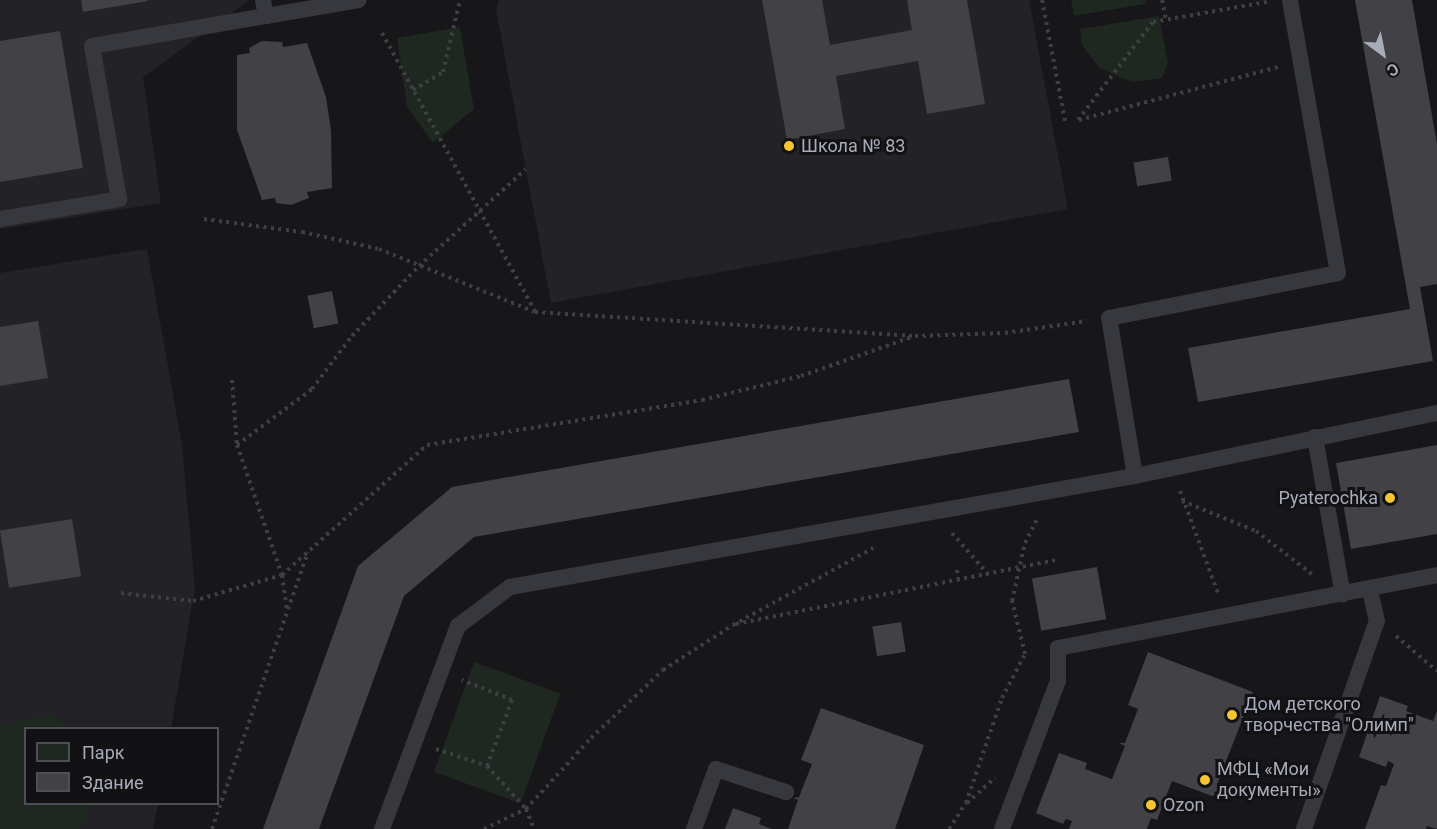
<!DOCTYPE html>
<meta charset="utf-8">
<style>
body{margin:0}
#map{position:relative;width:1437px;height:829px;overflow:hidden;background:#171619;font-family:Roboto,sans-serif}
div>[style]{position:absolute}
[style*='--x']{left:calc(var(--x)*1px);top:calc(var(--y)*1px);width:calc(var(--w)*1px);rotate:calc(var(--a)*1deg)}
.built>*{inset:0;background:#232226}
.green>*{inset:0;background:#1e2720;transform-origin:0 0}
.building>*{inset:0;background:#414146;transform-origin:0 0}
.path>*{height:4px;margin-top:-2px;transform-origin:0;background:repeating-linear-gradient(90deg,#3d3f45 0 3px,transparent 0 7.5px)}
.service>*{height:16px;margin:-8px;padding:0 8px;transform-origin:8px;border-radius:8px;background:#37383e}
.dots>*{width:16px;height:16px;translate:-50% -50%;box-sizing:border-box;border:3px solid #121114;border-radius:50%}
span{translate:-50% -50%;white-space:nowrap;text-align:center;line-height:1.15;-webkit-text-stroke:6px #121114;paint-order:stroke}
.poi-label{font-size:18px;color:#a8acb9}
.left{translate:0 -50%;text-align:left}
.right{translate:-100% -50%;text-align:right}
.legend{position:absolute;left:24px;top:727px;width:195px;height:78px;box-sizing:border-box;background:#121114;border:2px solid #4e4f56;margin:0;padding:8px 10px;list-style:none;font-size:18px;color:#a8acb9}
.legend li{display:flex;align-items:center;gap:12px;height:30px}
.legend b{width:30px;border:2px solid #4e4f56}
.north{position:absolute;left:1353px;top:24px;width:60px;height:60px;-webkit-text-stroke:4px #121114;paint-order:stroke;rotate:148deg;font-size:16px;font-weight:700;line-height:24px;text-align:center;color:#a8acb9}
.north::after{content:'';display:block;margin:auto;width:21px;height:27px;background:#a8acb9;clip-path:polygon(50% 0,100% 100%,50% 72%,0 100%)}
</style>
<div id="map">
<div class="built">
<i style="clip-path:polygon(0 0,250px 0,143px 77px,161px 203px,0 229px)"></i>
<i style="clip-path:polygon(499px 0,1029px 0,1068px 209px,551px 303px,496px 10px)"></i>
<i style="clip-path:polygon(147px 249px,182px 445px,195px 588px,171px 728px,26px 728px,26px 804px,158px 804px,153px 829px,0 829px,0 273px)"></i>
</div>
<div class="green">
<i style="clip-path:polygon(1071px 0,1145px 0,1146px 4px,1074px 16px)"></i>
<i style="clip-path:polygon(1159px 16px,1168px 63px,1162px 78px,1132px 82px,1099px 68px,1082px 45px,1080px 29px)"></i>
<i style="clip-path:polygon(460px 27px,474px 109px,433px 143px,407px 107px,397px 38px)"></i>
<i style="left:474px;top:662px;width:92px;height:117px;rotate:20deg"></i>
<i style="clip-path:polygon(50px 714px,75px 728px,26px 728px,26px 804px,94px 804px,83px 823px,74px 829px,0 829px,0 724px)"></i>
</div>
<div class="building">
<i style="clip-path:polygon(81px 0,147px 0,148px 1px,83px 12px)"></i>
<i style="clip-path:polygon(762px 0,822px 0,830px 45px,912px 30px,907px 0,967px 0,985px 104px,927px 114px,918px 61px,836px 76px,845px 129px,787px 140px)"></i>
<i style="clip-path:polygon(1355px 0,1412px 0,1437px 144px,1437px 284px,1420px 287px,1433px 361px,1198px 402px,1188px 348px,1410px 309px)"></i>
<i style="clip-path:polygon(60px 31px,83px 168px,0 182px,0 41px)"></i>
<i style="clip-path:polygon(262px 41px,282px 42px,283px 47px,307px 43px,326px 97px,331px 131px,332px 188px,307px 192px,309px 198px,291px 205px,276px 203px,275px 198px,262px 200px,237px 130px,237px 55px,250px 53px,249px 48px)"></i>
<i style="left:1168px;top:157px;width:24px;height:35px;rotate:81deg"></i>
<i style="left:332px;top:291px;width:33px;height:25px;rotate:79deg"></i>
<i style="clip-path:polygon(38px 321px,48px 378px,0 386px,0 327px)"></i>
<i style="clip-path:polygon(1069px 379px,1079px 432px,474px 537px,404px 596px,319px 829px,263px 829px,358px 566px,452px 487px)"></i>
<i style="clip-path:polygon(1437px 445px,1437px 534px,1351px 549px,1336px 463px)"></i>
<i style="left:72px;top:519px;width:58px;height:73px;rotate:81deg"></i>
<i style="left:1097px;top:567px;width:53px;height:66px;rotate:80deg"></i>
<i style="left:901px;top:622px;width:30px;height:29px;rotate:81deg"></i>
<i style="clip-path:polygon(1148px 652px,1253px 692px,1218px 782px,1223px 792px,1212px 796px,1172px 781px,1157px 820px,1151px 818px,1147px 829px,1069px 829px,1072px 821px,1066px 819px,1063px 824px,1036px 813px,1059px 753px,1087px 763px,1085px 769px,1112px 779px,1125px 746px,1119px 743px,1125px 743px,1138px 709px,1128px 705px)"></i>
<i style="clip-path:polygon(1380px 696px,1408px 706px,1406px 711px,1433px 721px,1437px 711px,1437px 829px,1427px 826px,1426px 829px,1365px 829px,1381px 785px,1386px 786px,1394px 764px,1388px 761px,1386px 767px,1359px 757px)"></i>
<i style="clip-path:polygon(821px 708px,924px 745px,895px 829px,788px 829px,798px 800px,793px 798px,799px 797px,812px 764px,801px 760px)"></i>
<i style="clip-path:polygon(733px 808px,761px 818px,759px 824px,772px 829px,725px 829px)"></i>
</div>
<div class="path">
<i style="--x:1042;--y:0;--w:123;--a:79.2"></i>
<i style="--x:1162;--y:0;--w:20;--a:79"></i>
<i style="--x:382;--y:33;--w:317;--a:61.2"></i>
<i style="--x:413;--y:90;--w:35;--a:-31"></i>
<i style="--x:443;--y:72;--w:74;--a:-76.7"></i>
<i style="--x:1078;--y:120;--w:123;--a:-52.6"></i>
<i style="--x:1153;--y:22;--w:116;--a:-10"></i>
<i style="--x:1079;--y:120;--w:206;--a:-14.9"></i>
<i style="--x:204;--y:219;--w:99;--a:7.6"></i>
<i style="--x:302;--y:232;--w:79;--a:12.4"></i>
<i style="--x:379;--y:249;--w:168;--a:22"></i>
<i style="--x:535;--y:312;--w:381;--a:3.6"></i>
<i style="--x:915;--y:336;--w:90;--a:-1.9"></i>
<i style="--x:1005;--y:333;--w:83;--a:-8.3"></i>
<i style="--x:232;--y:380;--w:65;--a:85.6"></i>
<i style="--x:237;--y:445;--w:138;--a:70.9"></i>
<i style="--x:282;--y:575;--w:35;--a:82"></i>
<i style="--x:237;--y:445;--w:94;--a:-36.7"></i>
<i style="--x:312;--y:389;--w:66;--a:-53"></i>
<i style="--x:352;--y:336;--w:97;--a:-46.3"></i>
<i style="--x:419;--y:266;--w:144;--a:-42.2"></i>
<i style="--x:1180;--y:491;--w:109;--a:69.6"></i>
<i style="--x:1182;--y:501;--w:80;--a:22.1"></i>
<i style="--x:1256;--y:531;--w:72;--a:37.7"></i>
<i style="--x:952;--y:533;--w:53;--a:48.8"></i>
<i style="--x:957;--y:570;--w:9;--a:84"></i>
<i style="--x:121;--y:593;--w:72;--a:6.3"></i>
<i style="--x:193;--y:601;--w:93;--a:-16.3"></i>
<i style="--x:282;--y:575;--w:195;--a:-41.9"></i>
<i style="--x:427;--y:445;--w:279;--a:-9.3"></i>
<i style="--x:702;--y:400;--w:102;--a:-13.6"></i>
<i style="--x:801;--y:376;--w:118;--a:-19.4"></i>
<i style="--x:736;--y:624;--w:330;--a:-11.3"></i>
<i style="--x:1396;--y:636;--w:54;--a:40.5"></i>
<i style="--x:436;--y:749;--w:54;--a:18.4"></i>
<i style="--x:487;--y:766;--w:71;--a:-69.3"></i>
<i style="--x:512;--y:700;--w:54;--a:-158.2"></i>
<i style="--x:487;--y:766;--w:58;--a:47.8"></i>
<i style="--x:526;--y:809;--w:22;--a:68"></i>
<i style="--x:967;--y:803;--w:38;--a:-42"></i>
<i style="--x:212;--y:829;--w:293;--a:-70.9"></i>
<i style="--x:484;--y:829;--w:47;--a:-25.5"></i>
<i style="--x:526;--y:809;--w:96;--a:-47.5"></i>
<i style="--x:591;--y:738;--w:99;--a:-43.4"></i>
<i style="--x:663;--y:670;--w:83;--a:-32.7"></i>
<i style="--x:733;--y:625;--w:160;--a:-28.8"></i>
<i style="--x:949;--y:829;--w:31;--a:-57"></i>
<i style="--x:966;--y:803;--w:111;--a:-71.1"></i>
<i style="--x:1002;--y:698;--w:50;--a:-62.4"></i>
<i style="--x:1025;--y:654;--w:55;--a:-103.8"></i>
<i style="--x:1012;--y:601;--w:59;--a:-77.4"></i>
<i style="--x:1025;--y:543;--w:29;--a:-63"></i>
</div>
<div class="service">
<i style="--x:266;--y:16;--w:94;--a:-9.8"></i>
<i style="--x:0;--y:219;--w:121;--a:-9.5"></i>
<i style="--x:119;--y:199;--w:155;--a:-100"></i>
<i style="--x:92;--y:46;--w:177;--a:-9.8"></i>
<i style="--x:266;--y:16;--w:16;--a:-101"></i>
<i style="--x:1315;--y:437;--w:160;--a:80"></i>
<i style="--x:1135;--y:476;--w:309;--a:-11.8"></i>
<i style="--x:382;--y:829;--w:217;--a:-69.5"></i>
<i style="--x:458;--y:626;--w:65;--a:-36.9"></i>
<i style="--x:510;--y:587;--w:635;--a:-10.07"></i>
<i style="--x:1135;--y:476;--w:160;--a:-99.3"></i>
<i style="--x:1109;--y:318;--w:233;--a:-11.1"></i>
<i style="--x:1338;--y:273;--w:277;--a:-100"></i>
<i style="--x:694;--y:829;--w:64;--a:-69.9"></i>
<i style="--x:716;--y:769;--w:74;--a:18.2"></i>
<i style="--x:1002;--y:829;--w:158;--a:-69.3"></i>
<i style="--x:1058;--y:681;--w:33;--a:-90"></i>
<i style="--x:1058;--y:648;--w:386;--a:-10.9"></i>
<i style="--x:1304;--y:829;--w:220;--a:-70.7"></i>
<i style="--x:1377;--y:621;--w:32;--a:-103"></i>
</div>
<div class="dots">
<i style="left:789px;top:146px;background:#f5c532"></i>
<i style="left:1390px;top:498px;background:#f5c532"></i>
<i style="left:1232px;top:715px;background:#f5c532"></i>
<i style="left:1205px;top:780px;background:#f5c532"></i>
<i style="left:1151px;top:805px;background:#f5c532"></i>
</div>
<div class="poi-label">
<span class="left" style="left:801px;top:146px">Школа № 83</span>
<span class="right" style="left:1378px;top:498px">Pyaterochka</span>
<span class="left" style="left:1244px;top:715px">Дом детского<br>творчества "Олимп"</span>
<span class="left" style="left:1217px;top:780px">МФЦ «Мои<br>документы»</span>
<span class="left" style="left:1163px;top:805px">Ozon</span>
</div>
<ul class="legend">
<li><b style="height:16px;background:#1e2720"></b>Парк</li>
<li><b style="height:16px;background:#414146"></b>Здание</li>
</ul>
<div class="north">С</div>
</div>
